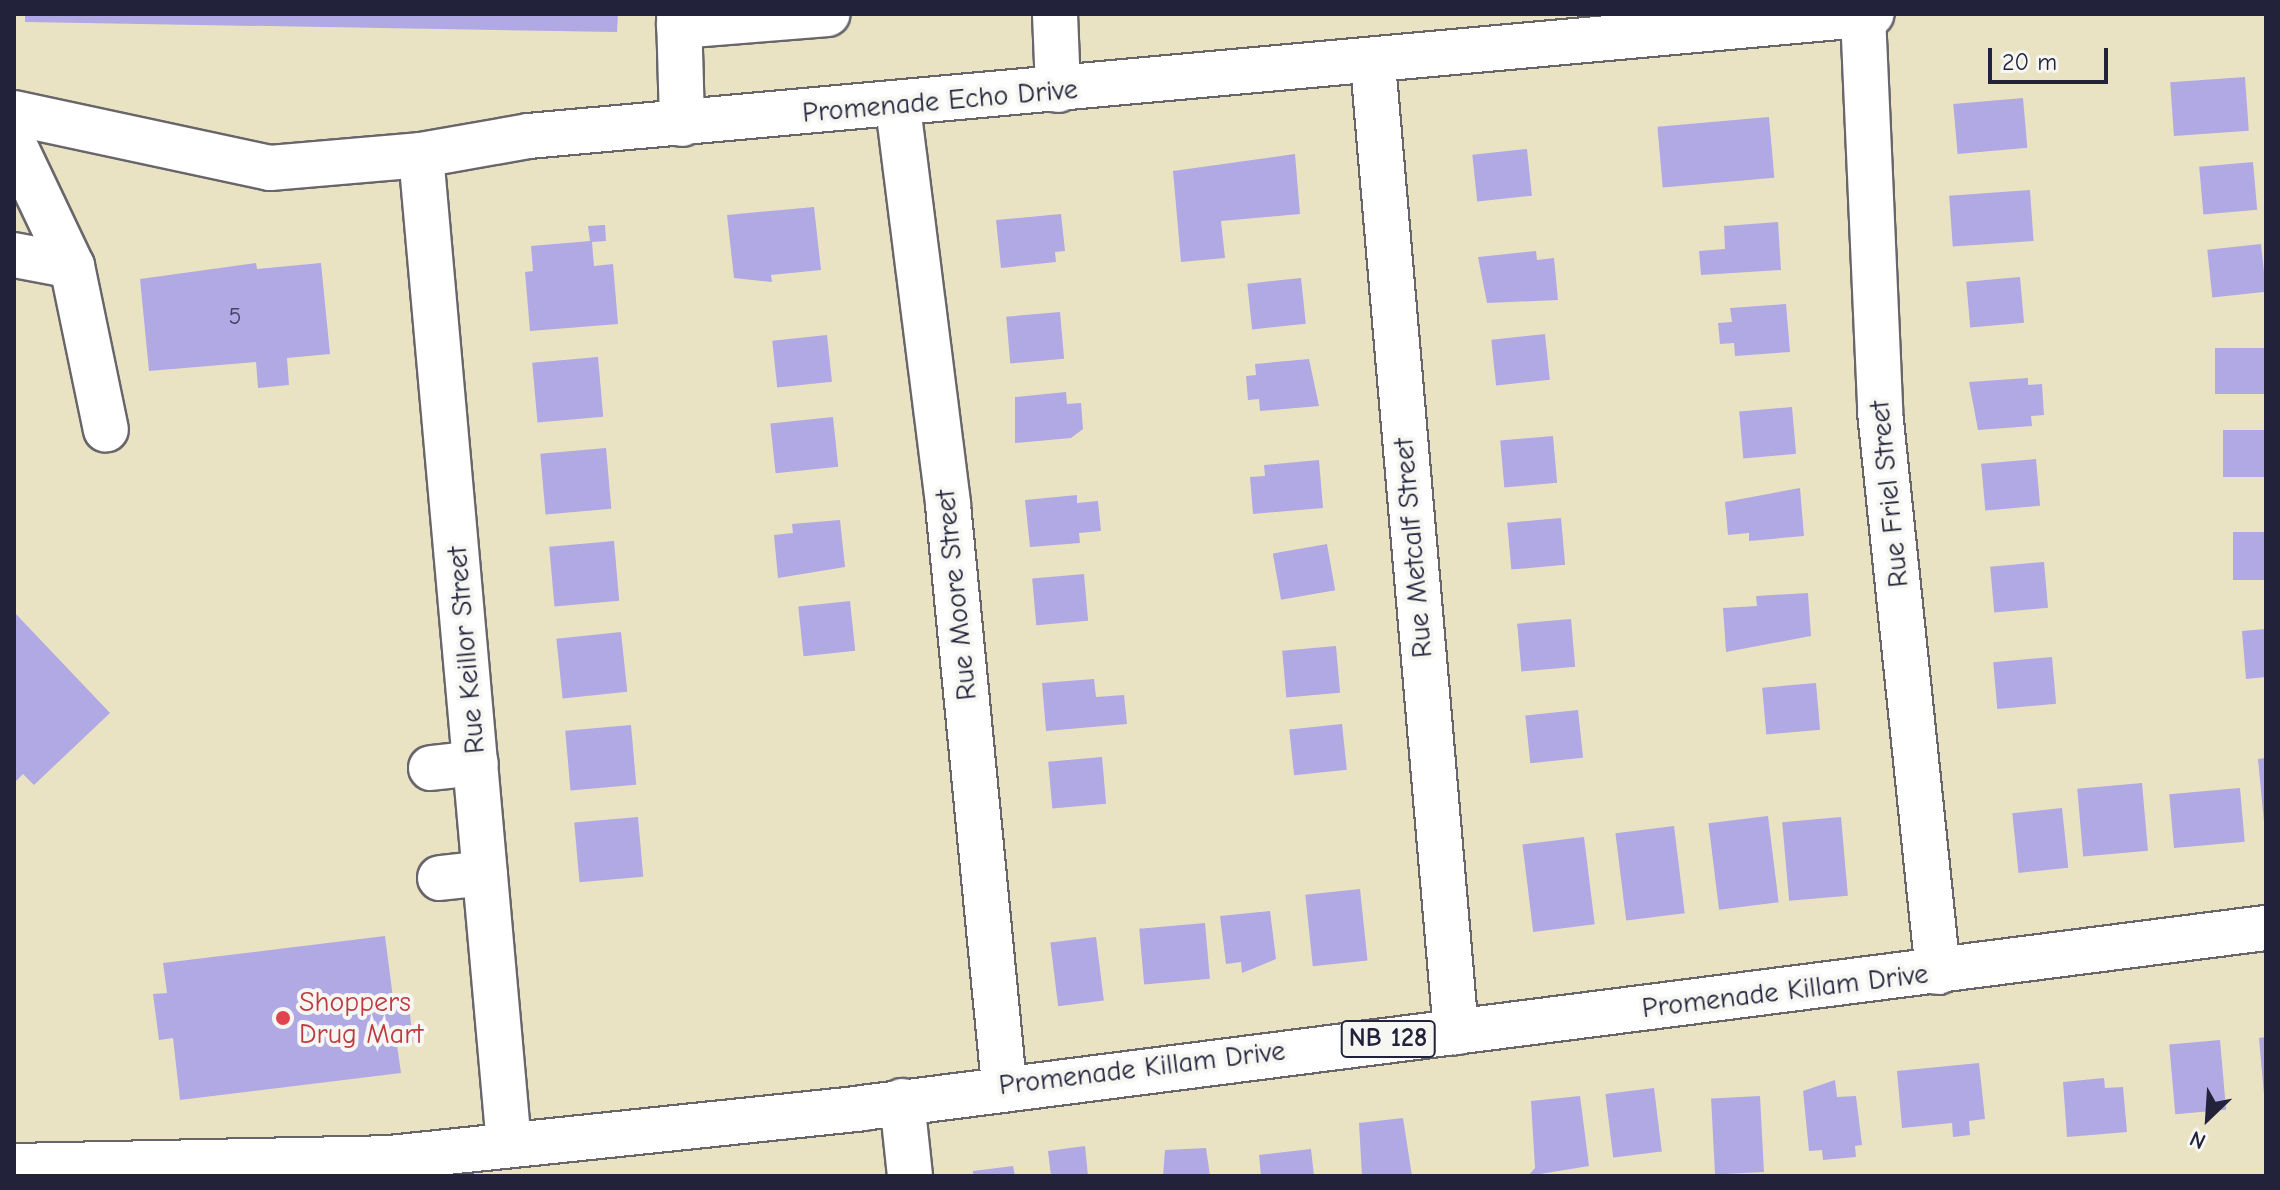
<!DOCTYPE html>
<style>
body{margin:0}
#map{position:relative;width:2280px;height:1190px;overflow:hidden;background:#e9e3c4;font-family:"Comic Neue",sans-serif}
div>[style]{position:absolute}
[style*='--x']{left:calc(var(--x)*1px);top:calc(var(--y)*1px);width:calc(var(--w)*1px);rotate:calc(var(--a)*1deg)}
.building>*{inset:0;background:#b1a9e4;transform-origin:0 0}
.roads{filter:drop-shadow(2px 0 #68666b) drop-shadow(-2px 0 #68666b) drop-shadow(0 2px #68666b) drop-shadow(0 -2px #68666b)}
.minor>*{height:44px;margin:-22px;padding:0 22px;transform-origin:22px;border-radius:22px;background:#fff}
.major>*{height:44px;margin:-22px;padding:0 22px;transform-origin:22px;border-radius:22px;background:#fff}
.dots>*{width:22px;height:22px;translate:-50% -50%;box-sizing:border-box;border:4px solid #f6f6f2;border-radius:50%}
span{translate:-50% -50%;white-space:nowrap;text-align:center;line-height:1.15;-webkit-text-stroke:8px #f6f6f2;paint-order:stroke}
.number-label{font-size:24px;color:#464465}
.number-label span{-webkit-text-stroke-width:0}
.shield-label span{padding:2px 6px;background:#f6f6f2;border:2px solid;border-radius:6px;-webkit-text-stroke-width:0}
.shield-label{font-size:26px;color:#22223b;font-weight:700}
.street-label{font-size:28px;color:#22223b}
.health-label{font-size:28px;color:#be3a42}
.left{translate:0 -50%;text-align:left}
.frame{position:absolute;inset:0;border:16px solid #22223b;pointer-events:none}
.north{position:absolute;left:2168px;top:1078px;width:80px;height:80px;-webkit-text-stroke:6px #f6f6f2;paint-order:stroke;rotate:205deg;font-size:22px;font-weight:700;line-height:32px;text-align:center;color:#22223b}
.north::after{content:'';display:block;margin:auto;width:28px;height:36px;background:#22223b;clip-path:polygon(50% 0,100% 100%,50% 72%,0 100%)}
.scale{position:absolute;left:1988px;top:48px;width:120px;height:36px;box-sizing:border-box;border:4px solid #22223b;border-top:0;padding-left:10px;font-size:24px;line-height:28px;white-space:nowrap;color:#22223b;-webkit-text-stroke:6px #f6f6f2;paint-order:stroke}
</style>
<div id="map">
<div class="building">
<i style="clip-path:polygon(25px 14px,618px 14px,617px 32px,25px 22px)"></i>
<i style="left:2245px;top:77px;width:54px;height:75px;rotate:86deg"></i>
<i style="left:2023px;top:98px;width:50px;height:70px;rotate:85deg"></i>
<i style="left:1769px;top:117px;width:61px;height:112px;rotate:85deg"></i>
<i style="left:1527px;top:149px;width:47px;height:55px;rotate:84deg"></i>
<i style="clip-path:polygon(1295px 154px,1300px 214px,1221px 221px,1225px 258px,1181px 262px,1173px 171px)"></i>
<i style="left:2253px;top:162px;width:48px;height:54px;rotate:85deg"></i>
<i style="left:2030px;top:190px;width:51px;height:81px;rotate:86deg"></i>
<i style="clip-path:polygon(814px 207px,821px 270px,771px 275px,772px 282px,734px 278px,727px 215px)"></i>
<i style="clip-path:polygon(1061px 214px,1065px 251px,1055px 252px,1056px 262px,1001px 268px,996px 220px)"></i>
<i style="clip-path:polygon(1778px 222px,1781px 270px,1701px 275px,1699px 251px,1725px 249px,1724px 226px)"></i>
<i style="clip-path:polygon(605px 225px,606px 241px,592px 242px,594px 266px,613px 264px,618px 324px,530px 331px,525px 272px,533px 271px,531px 246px,590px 241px,588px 226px)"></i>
<i style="left:2261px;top:244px;width:48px;height:54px;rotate:84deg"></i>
<i style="clip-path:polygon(1536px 251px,1537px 260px,1554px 258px,1558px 300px,1487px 303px,1478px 257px)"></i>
<i style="clip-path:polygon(256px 263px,257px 269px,321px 263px,330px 354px,287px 358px,289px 385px,258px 388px,256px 362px,149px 371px,140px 279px)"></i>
<i style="left:2020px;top:277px;width:46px;height:54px;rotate:85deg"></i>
<i style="left:1301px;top:278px;width:46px;height:54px;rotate:84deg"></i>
<i style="clip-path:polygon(1786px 304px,1790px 352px,1735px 356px,1734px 343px,1720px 344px,1718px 323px,1732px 322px,1730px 308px)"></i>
<i style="left:1060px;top:312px;width:47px;height:54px;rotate:85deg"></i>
<i style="left:1545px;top:334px;width:46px;height:54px;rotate:84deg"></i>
<i style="left:827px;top:335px;width:47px;height:55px;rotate:84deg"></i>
<i style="left:2266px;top:348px;width:46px;height:51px;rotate:90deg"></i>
<i style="left:598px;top:357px;width:60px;height:66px;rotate:85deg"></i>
<i style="clip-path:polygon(1309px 359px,1319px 406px,1260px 411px,1259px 399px,1248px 400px,1246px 376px,1256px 375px,1255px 364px)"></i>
<i style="clip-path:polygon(2028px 378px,2028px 385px,2042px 384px,2044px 415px,2031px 416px,2032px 426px,1978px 430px,1969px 382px)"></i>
<i style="clip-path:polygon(1066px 392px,1067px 404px,1081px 403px,1083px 429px,1071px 438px,1015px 443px,1015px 397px)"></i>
<i style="left:1792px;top:407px;width:47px;height:53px;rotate:85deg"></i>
<i style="left:833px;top:417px;width:50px;height:63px;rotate:84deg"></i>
<i style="left:2266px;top:430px;width:47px;height:43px;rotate:90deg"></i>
<i style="left:1553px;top:436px;width:47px;height:53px;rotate:85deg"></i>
<i style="left:606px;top:448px;width:61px;height:66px;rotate:85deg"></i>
<i style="left:2036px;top:459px;width:47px;height:55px;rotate:85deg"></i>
<i style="clip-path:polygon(1319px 460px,1323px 508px,1253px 514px,1250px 477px,1265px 476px,1264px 465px)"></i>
<i style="clip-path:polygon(1800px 488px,1804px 536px,1749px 541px,1749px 533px,1728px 535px,1725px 502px)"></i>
<i style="clip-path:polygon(1077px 495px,1077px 503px,1098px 501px,1101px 531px,1079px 533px,1080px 543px,1030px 547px,1025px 500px)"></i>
<i style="left:1561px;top:518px;width:47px;height:54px;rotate:85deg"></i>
<i style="clip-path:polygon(840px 520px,845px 567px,778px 578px,774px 535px,793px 533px,792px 524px)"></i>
<i style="left:2266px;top:532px;width:48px;height:33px;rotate:90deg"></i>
<i style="left:614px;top:541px;width:60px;height:65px;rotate:85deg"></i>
<i style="left:1327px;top:544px;width:47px;height:55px;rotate:80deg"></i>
<i style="left:2044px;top:562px;width:46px;height:54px;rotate:85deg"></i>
<i style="left:1084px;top:574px;width:47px;height:52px;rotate:85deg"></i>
<i style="clip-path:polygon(1808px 593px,1811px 636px,1726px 652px,1723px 608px,1757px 606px,1756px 596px)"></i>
<i style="left:850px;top:601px;width:50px;height:52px;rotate:84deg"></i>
<i style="clip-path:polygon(14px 612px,110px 713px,34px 785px,23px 774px,14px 783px)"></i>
<i style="left:1571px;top:619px;width:48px;height:54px;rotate:85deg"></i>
<i style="clip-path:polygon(2266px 629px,2266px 677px,2246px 679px,2242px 631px)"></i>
<i style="left:621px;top:632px;width:60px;height:65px;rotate:84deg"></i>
<i style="left:1336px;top:646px;width:47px;height:54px;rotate:85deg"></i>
<i style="left:2052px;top:657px;width:47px;height:59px;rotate:85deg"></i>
<i style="clip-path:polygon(1094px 679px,1096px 697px,1124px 695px,1127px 724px,1046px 731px,1042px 683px)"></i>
<i style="left:1816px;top:683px;width:47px;height:54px;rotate:85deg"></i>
<i style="left:1578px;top:710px;width:48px;height:53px;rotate:84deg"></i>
<i style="left:1342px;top:724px;width:46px;height:53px;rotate:84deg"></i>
<i style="left:631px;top:725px;width:60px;height:66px;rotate:85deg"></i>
<i style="left:1102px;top:757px;width:47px;height:54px;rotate:85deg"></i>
<i style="clip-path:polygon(2266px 758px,2266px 822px,2264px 822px,2258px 759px)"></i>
<i style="left:2142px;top:783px;width:68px;height:65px;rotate:85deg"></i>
<i style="left:2240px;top:788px;width:54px;height:71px;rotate:85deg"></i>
<i style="left:2062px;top:808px;width:60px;height:50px;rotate:84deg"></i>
<i style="left:1768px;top:816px;width:87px;height:60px;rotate:83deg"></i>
<i style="left:638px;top:817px;width:60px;height:64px;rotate:85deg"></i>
<i style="left:1841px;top:817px;width:79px;height:59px;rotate:85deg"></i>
<i style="left:1674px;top:826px;width:88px;height:59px;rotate:83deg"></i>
<i style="left:1584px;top:837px;width:88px;height:62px;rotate:83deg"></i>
<i style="left:1360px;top:889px;width:72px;height:55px;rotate:84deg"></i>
<i style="clip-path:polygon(1270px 911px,1276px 959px,1242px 973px,1241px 962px,1226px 964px,1220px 916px)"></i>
<i style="left:1205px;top:923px;width:56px;height:66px;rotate:85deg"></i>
<i style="clip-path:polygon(385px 936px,393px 998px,408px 996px,413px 1042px,397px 1045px,401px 1073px,180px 1100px,173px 1038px,159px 1040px,153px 994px,167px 993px,163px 963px)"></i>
<i style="left:1096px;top:937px;width:64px;height:46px;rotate:83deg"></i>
<i style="clip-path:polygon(2266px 1037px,2266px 1095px,2264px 1095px,2259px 1038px)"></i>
<i style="left:2220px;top:1040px;width:70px;height:51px;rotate:85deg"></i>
<i style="clip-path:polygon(1979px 1063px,1985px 1119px,1969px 1121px,1970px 1135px,1953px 1137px,1952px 1123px,1902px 1128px,1897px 1071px)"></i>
<i style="clip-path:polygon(2104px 1078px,2105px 1088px,2123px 1087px,2127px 1132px,2067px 1137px,2063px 1082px)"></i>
<i style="clip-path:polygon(1835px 1080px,1837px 1097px,1856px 1096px,1862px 1145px,1855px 1146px,1856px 1157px,1823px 1160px,1822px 1150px,1809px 1151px,1803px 1091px)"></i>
<i style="left:1654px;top:1088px;width:64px;height:49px;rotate:83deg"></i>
<i style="clip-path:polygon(1580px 1096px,1589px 1166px,1528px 1176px,1535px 1168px,1531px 1101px)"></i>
<i style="left:1760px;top:1096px;width:76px;height:49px;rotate:87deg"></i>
<i style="clip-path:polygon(1403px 1118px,1412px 1176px,1362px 1176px,1359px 1123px)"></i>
<i style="clip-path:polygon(1085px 1146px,1088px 1176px,1051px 1176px,1048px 1151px)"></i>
<i style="clip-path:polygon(1206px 1148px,1210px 1176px,1163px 1176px,1165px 1150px)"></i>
<i style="clip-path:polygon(1311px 1149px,1314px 1176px,1261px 1176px,1259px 1155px)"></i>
<i style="clip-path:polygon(1013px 1166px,1015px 1176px,973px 1176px,973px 1171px)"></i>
</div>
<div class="roads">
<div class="minor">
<i style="--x:679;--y:14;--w:110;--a:88.4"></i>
<i style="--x:1055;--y:14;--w:76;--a:87.7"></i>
<i style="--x:1863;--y:15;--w:397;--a:87.5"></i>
<i style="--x:1880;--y:412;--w:563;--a:84.09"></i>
<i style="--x:679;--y:26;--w:149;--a:-4.6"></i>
<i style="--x:1373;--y:64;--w:972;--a:85.1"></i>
<i style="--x:898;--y:107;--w:401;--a:82.8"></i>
<i style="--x:948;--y:505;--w:582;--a:84.48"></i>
<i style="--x:14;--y:113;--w:262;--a:12.1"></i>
<i style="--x:270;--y:168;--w:152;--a:-4.9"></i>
<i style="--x:421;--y:155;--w:110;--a:-10"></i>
<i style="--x:529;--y:136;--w:1348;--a:-5.19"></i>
<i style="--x:14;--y:144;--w:135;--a:64.6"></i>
<i style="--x:72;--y:266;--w:167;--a:78.3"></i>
<i style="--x:421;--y:155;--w:994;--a:84.92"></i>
<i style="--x:14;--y:255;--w:59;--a:10.7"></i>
<i style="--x:431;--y:768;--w:45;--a:-6.3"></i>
<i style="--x:440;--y:878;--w:45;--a:-6.3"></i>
<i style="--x:902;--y:1101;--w:75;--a:83.9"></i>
</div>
<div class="major">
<i style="--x:14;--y:1166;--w:376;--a:-1.2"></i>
<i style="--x:390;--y:1158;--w:475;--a:-6"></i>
<i style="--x:862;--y:1108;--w:1415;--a:-7.31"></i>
</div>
</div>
<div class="dots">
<i style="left:283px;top:1018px;background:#e0444e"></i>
</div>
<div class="number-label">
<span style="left:235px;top:317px">5</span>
</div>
<div class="shield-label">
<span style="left:1388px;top:1039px">NB 128</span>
</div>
<div class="street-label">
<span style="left:940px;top:101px;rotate:-5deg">Promenade Echo Drive</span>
<span style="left:1889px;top:494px;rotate:-96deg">Rue Friel Street</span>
<span style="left:1413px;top:548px;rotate:-95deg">Rue Metcalf Street</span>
<span style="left:956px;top:595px;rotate:-96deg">Rue Moore Street</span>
<span style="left:466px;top:650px;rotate:-95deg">Rue Keillor Street</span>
<span style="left:1785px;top:991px;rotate:-7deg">Promenade Killam Drive</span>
<span style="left:1142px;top:1068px;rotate:-7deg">Promenade Killam Drive</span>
</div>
<div class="health-label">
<span class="left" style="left:299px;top:1018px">Shoppers<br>Drug Mart</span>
</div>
<div class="frame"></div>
<div class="north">N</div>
<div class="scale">20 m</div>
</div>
